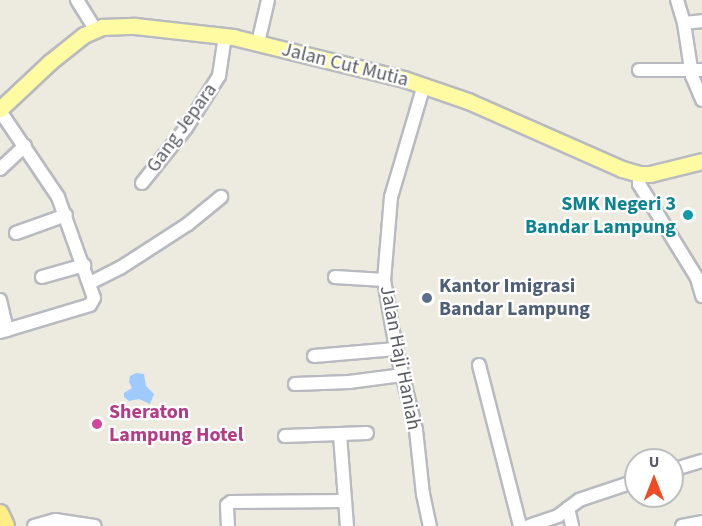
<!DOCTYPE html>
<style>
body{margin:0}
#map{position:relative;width:702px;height:526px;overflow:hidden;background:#edebe0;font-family:"Source Sans 3",sans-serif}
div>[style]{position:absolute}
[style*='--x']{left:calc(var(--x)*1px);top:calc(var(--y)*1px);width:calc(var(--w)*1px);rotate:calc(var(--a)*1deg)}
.water>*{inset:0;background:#9ecaff}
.roads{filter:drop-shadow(2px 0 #b8bac0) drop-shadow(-2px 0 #b8bac0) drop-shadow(0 2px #b8bac0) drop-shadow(0 -2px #b8bac0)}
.minor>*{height:12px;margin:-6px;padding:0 6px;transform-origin:6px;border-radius:6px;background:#fff}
.major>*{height:15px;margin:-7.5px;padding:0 7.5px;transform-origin:7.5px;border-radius:7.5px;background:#fffba3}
.highway>*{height:16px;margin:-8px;padding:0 8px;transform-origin:8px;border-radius:8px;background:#ffee85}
.dots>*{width:16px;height:16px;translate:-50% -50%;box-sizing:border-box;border:3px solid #fff;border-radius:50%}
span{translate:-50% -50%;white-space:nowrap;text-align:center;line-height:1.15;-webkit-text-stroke:4.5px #fff;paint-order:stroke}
.street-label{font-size:20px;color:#595c62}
.culture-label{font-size:20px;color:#0d838f;font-weight:700}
.right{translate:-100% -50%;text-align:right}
.service-label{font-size:20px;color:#4e5e75;font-weight:700}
.left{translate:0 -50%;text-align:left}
.hotel-label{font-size:20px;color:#b23c85;font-weight:700}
.north{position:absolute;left:624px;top:448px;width:60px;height:60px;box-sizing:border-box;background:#fff;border:2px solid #bdbec0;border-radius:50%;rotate:0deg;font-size:16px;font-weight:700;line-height:24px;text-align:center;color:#595c62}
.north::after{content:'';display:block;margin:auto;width:21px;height:27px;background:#ee4c25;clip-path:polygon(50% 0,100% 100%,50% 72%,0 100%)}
</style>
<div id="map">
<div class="water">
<i style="clip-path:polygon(136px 373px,144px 374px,146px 386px,154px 394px,150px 404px,139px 399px,129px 401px,124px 397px,124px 393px,132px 388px,129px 382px,130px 376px)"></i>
</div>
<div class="roads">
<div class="minor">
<i style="--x:77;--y:0;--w:34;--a:58"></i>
<i style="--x:677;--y:0;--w:24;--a:73"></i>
<i style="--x:684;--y:23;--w:54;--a:81.4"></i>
<i style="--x:692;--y:76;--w:26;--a:67"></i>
<i style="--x:684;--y:23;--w:18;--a:-6"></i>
<i style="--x:258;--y:43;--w:44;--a:-76.9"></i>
<i style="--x:639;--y:70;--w:63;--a:0"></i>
<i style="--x:424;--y:85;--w:117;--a:106.4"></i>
<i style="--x:391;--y:197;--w:83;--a:94.8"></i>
<i style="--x:384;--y:280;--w:70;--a:80.1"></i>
<i style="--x:396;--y:349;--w:83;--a:76.1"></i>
<i style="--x:416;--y:430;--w:64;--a:83.8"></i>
<i style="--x:423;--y:494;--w:33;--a:78"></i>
<i style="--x:0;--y:111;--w:104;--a:56"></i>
<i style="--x:58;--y:197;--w:107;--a:70.4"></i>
<i style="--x:94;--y:298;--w:8;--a:120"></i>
<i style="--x:90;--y:305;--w:94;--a:163.3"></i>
<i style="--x:0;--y:169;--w:34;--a:-43"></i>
<i style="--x:640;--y:174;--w:10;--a:96"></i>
<i style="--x:639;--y:184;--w:110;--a:58.3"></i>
<i style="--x:697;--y:278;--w:19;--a:74"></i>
<i style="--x:142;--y:183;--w:70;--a:-51.3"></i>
<i style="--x:186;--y:128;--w:62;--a:-57.6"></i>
<i style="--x:219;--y:76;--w:40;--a:-81.5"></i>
<i style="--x:16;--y:233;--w:53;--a:-19.8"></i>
<i style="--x:42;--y:277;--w:44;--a:-15.9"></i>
<i style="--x:335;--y:277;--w:49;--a:3.5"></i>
<i style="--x:90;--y:283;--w:34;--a:-27"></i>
<i style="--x:120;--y:268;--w:81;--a:-32.9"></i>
<i style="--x:188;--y:224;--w:43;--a:-39.3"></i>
<i style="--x:0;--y:300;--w:31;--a:77"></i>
<i style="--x:314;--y:356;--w:82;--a:-4.9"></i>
<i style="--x:479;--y:365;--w:166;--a:75.7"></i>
<i style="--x:295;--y:384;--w:54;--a:-2.1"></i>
<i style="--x:349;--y:382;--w:53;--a:-7.5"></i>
<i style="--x:340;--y:435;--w:91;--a:85.6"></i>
<i style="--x:285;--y:436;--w:82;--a:-2.1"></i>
<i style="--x:672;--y:470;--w:31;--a:-17"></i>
<i style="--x:568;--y:508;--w:18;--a:77"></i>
<i style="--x:34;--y:526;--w:22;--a:-16"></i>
<i style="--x:55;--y:520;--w:40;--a:8.5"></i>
<i style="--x:228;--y:526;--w:21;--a:-93"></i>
<i style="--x:227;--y:505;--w:5;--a:-37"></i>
<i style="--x:231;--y:502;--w:114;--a:-0.5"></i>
<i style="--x:529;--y:526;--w:31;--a:-19"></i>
<i style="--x:558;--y:516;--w:26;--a:-37"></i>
<i style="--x:579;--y:500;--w:60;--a:-18.4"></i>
<i style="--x:682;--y:526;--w:20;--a:-11"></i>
</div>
<div class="major">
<i style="--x:0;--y:109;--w:69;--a:-43.2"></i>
<i style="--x:50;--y:62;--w:43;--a:-38.5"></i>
<i style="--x:84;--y:35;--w:20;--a:-24"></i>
<i style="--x:102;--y:27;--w:33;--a:-2"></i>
<i style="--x:135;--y:26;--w:99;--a:6.4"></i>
<i style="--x:233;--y:37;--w:176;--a:13.8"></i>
<i style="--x:404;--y:79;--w:68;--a:19"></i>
<i style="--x:468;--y:101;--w:168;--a:23.8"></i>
<i style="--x:622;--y:169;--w:19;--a:16"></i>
<i style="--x:640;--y:174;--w:10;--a:0"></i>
<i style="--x:650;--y:174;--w:54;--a:-14"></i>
</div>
<div class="highway">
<i style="--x:0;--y:513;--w:14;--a:65"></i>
</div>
</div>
<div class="dots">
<i style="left:688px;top:215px;background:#0f9aa8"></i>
<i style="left:427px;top:298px;background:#5c6f8a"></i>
<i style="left:97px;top:424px;background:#d1479c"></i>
</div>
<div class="street-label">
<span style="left:345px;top:65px;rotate:14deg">Jalan Cut Mutia</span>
<span style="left:182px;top:128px;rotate:-54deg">Gang Jepara</span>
<span style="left:400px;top:358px;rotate:79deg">Jalan Haji Haniah</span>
</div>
<div class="culture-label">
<span class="right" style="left:676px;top:216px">SMK Negeri 3<br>Bandar Lampung</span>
</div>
<div class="service-label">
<span class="left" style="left:439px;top:298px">Kantor Imigrasi<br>Bandar Lampung</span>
</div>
<div class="hotel-label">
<span class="left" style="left:109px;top:424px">Sheraton<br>Lampung Hotel</span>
</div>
<div class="north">U</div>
</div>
